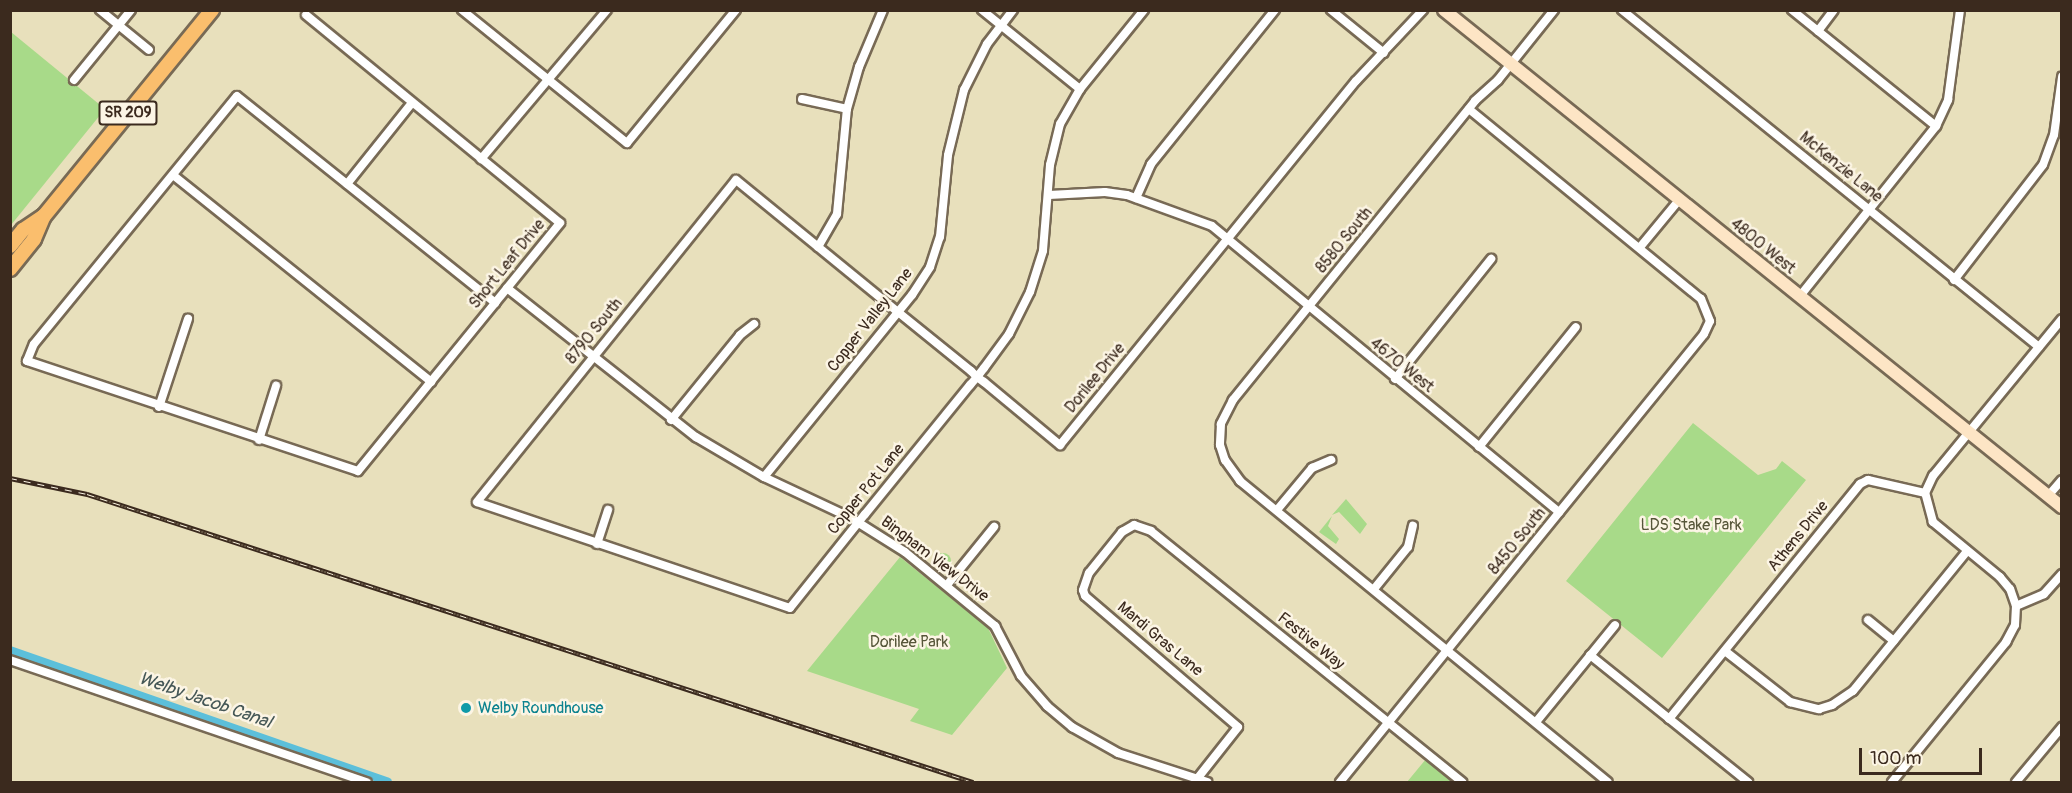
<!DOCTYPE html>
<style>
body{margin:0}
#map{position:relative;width:2072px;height:793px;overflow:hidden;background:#e8e0bc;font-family:Pangolin,sans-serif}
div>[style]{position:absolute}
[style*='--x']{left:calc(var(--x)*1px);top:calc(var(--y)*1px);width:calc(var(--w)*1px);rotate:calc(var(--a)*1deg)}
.green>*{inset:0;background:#a8da89}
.round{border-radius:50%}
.canal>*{height:8px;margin:-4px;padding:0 4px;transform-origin:4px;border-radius:4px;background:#5cbfda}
.roads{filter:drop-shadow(2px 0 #786a55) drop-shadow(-2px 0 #786a55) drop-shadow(0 2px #786a55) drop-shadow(0 -2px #786a55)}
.street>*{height:8px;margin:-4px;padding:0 4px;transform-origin:4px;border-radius:4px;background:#fff}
.secondary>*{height:12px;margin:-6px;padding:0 6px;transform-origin:6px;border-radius:6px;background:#fde5c5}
.primary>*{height:14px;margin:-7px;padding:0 7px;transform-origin:7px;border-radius:7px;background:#fabe6d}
.rail>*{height:4.5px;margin-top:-2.25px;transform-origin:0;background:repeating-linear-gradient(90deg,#fcf5e5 0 7px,#3b2a1e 0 14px);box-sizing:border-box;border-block:2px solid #3b2a1e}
.dots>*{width:16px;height:16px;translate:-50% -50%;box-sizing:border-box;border:3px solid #fcf5e5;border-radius:50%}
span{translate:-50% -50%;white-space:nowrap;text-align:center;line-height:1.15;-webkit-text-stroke:5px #fcf5e5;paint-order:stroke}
.shield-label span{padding:2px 4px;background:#fcf5e5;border:2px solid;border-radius:4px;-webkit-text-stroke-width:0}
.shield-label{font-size:15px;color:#3b2a1e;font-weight:700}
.street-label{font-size:16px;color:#3b2a1e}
.park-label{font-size:16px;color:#565639}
.culture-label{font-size:16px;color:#0d838f}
.left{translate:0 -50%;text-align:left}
.water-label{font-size:18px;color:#455756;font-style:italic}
.frame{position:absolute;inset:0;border:12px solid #3b2a1e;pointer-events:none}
.scale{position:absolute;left:1859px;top:748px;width:123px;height:27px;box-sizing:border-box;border:3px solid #3b2a1e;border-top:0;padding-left:8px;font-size:18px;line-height:21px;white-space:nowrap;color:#3b2a1e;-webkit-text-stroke:4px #fcf5e5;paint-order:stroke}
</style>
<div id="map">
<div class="green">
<i style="clip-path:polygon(11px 32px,105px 109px,11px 225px)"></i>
<i style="clip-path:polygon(1693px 423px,1758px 475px,1776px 469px,1782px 461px,1806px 480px,1662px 658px,1566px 581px)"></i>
<i style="clip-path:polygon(1346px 499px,1367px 524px,1360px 534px,1339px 512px,1332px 515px)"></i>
<i style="clip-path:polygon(1332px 516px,1328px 526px,1339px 539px,1336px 544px,1319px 532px)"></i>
<i class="round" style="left:935px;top:553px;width:16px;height:16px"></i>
<i style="clip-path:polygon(900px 557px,988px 628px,1007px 668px,952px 735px,910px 721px,919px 709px,807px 671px)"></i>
<i style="clip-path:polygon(1426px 759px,1429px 762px,1455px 782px,1407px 782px)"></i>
</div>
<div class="canal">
<i style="--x:10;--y:650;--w:400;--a:19.2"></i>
</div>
<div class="roads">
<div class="street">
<i style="--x:100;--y:10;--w:63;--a:39.2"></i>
<i style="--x:462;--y:10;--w:212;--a:38.9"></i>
<i style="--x:627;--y:143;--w:172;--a:-50.7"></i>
<i style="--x:982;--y:10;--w:126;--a:38.9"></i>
<i style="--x:1144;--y:10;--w:102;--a:129"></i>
<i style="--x:1080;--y:89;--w:40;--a:119.7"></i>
<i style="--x:1060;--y:124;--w:42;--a:103.7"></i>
<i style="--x:1050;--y:165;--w:86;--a:94.7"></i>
<i style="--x:1043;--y:251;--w:43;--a:107.6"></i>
<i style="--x:1030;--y:292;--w:47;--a:116.6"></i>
<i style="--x:1009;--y:334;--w:42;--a:126.3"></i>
<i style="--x:984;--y:368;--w:11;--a:128"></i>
<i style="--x:977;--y:377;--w:11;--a:131"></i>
<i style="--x:970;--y:385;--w:166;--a:129.1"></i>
<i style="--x:865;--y:514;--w:120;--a:128.6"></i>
<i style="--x:790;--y:608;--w:330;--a:-161.3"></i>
<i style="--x:477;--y:502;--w:413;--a:-51.2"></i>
<i style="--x:736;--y:180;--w:209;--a:39.2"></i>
<i style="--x:898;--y:312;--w:94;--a:38.9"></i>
<i style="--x:971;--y:371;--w:8;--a:45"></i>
<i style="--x:977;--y:377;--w:9;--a:36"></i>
<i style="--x:984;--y:382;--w:99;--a:39.7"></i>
<i style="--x:1060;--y:445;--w:469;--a:-50.9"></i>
<i style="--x:1356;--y:81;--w:98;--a:-46.7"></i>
<i style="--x:1331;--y:10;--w:68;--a:39.1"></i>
<i style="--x:1554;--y:10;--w:90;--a:128.7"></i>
<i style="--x:1498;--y:80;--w:31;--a:138"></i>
<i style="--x:1475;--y:101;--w:385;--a:129"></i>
<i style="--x:1233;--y:400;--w:27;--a:117"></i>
<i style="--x:1221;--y:424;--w:21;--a:93"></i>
<i style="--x:1220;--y:445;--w:16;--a:72"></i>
<i style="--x:1225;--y:460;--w:26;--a:54"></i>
<i style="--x:1240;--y:481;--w:475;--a:39.3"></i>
<i style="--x:1622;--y:10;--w:536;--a:38.94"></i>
<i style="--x:1792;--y:10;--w:185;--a:38.9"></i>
<i style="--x:306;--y:15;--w:328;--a:39.3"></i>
<i style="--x:560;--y:223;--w:103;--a:129.1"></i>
<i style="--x:495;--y:303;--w:217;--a:129.2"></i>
<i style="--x:358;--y:471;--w:349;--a:-161.6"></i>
<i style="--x:27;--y:361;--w:18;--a:-68"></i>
<i style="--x:34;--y:344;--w:320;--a:-50.7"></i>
<i style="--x:237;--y:96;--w:331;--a:38.7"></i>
<i style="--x:1818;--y:31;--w:26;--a:-53"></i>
<i style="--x:74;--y:80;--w:90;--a:-50.8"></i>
<i style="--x:802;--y:99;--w:46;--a:12.5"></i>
<i style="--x:481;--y:159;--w:195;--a:-49.8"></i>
<i style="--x:173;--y:175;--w:331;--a:38.7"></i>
<i style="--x:347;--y:184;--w:104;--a:-51.3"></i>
<i style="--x:1049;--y:195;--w:56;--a:-3.1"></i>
<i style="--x:1105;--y:192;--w:22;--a:8"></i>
<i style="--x:1127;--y:195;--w:90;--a:20"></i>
<i style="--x:1212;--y:226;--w:450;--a:39.5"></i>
<i style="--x:1136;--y:198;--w:37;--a:-66"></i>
<i style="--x:1151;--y:164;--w:198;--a:-51.2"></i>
<i style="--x:1641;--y:246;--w:60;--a:-50.4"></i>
<i style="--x:818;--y:247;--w:38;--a:-60"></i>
<i style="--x:837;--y:214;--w:105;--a:-84.6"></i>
<i style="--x:847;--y:109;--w:44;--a:-74.1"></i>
<i style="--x:859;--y:67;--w:62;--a:-67.2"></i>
<i style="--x:1954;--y:280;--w:145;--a:-52.3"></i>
<i style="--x:2043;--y:165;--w:32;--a:-70"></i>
<i style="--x:2054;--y:135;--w:59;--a:-82.1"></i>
<i style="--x:507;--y:288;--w:241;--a:38.3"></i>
<i style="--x:696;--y:437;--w:79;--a:30.5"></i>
<i style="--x:764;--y:477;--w:96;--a:25.2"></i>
<i style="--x:851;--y:518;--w:64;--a:32.2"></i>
<i style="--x:905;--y:552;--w:117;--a:39.4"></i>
<i style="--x:995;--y:626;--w:56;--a:62.5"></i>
<i style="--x:1021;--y:676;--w:40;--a:49"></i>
<i style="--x:1047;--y:706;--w:33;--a:40"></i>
<i style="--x:1072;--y:727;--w:53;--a:29.5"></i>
<i style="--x:1118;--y:753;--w:94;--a:18"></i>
<i style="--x:1800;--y:296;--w:218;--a:-51.3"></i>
<i style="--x:1936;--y:126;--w:29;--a:-65"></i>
<i style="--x:1948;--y:100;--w:91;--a:-82.4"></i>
<i style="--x:1395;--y:379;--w:154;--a:-51.3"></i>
<i style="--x:159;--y:407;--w:93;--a:-71.8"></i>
<i style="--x:671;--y:420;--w:109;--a:-50.9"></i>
<i style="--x:740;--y:335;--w:18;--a:-38"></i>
<i style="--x:259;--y:440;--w:57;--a:-72.5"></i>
<i style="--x:1479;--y:447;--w:154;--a:-51.1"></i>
<i style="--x:764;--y:477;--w:235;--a:-50.9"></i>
<i style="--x:912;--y:295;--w:33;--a:-57"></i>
<i style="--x:930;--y:267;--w:32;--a:-72"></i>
<i style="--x:940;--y:237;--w:82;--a:-84.4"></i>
<i style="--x:948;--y:155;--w:67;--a:-76.2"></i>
<i style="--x:964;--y:90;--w:51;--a:-63.4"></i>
<i style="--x:987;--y:44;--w:43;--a:-52.6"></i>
<i style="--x:2048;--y:496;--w:21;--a:-49"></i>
<i style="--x:1277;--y:510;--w:55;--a:-50.2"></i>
<i style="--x:1312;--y:468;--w:21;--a:-23"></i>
<i style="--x:597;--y:544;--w:36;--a:-72"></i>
<i style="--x:947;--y:585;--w:75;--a:-51"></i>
<i style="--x:1374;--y:589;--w:54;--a:-51"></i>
<i style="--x:1408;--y:547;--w:22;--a:-77"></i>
<i style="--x:2016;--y:606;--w:18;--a:-109"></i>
<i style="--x:2010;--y:589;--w:16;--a:-130"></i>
<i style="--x:2000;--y:577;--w:87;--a:-140.6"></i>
<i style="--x:1933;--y:522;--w:30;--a:-105"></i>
<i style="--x:1925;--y:493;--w:19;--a:-65"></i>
<i style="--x:1933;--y:476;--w:203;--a:-50.6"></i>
<i style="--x:1868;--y:620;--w:33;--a:39"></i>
<i style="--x:1725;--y:651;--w:83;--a:38.1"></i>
<i style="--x:1790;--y:702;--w:30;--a:14"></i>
<i style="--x:1819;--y:709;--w:14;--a:-17"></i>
<i style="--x:1832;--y:705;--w:25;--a:-34"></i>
<i style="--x:1853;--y:691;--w:181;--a:-50.8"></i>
<i style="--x:1590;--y:655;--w:203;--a:38.8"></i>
<i style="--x:10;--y:660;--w:377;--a:18.9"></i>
<i style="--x:1669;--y:719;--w:303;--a:-50.9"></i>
<i style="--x:1860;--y:484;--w:9;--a:-27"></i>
<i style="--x:1868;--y:480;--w:58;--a:12.8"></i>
<i style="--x:1536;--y:722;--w:125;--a:-50.8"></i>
<i style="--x:1197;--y:779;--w:66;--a:-51.7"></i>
<i style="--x:1238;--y:727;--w:201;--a:-139.4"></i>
<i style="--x:1085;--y:596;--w:6;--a:-108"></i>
<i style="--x:1083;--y:590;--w:18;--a:-71"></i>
<i style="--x:1089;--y:573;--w:53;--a:-51.2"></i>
<i style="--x:1122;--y:532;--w:14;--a:-30"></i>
<i style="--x:1134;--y:525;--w:18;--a:19"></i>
<i style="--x:1151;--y:531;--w:400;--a:38.9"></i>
<i style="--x:1340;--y:782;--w:577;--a:-50.91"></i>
<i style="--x:1704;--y:334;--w:14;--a:-65"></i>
<i style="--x:1710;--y:321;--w:24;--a:-112"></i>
<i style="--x:1701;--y:299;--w:300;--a:-140.7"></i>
<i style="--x:1892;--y:782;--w:181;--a:-50.8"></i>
<i style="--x:2006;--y:642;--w:19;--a:-62"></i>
<i style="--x:2015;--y:625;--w:19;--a:-87"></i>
<i style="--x:2016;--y:606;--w:30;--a:-23"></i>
<i style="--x:2044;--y:594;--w:27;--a:-48"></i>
<i style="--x:2016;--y:782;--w:72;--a:-50.1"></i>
</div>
<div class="secondary">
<i style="--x:1444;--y:10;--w:793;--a:38.81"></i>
</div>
<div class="primary">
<i style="--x:10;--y:246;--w:21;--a:-51"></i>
<i style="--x:23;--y:230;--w:25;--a:-34"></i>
<i style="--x:44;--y:216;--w:266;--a:-50.8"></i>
<i style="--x:10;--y:269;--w:38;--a:-51"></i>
<i style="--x:34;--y:239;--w:25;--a:-67"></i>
</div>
</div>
<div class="rail">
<i style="--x:10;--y:478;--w:79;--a:11.7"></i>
<i style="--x:87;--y:494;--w:932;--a:18.01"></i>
</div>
<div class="dots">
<i style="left:466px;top:708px;background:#0f9aa8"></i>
</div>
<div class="shield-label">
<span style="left:128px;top:113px">SR 209</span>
</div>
<div class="street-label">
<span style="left:1841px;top:167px;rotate:39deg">McKenzie Lane</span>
<span style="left:1344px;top:240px;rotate:-51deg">8580 South</span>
<span style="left:1763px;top:246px;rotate:39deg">4800 West</span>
<span style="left:507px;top:264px;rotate:-51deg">Short Leaf Drive</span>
<span style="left:870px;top:320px;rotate:-52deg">Copper Valley Lane</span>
<span style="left:594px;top:331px;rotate:-51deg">8790 South</span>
<span style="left:1402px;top:365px;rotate:39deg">4670 West</span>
<span style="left:1095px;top:378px;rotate:-51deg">Dorilee Drive</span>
<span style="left:866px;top:489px;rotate:-51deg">Copper Pot Lane</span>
<span style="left:1798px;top:536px;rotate:-51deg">Athens Drive</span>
<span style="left:1517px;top:541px;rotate:-51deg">8450 South</span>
<span style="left:935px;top:559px;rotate:37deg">Bingham View Drive</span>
<span style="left:1160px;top:639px;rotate:40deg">Mardi Gras Lane</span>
<span style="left:1311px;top:641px;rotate:39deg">Festive Way</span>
</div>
<div class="park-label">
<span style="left:1691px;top:525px">LDS Stake Park</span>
<span style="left:909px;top:642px">Dorilee Park</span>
</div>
<div class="culture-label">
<span class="left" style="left:478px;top:708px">Welby Roundhouse</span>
</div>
<div class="water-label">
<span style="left:205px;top:701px;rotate:19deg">Welby Jacob Canal</span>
</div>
<div class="frame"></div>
<div class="scale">100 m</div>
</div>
